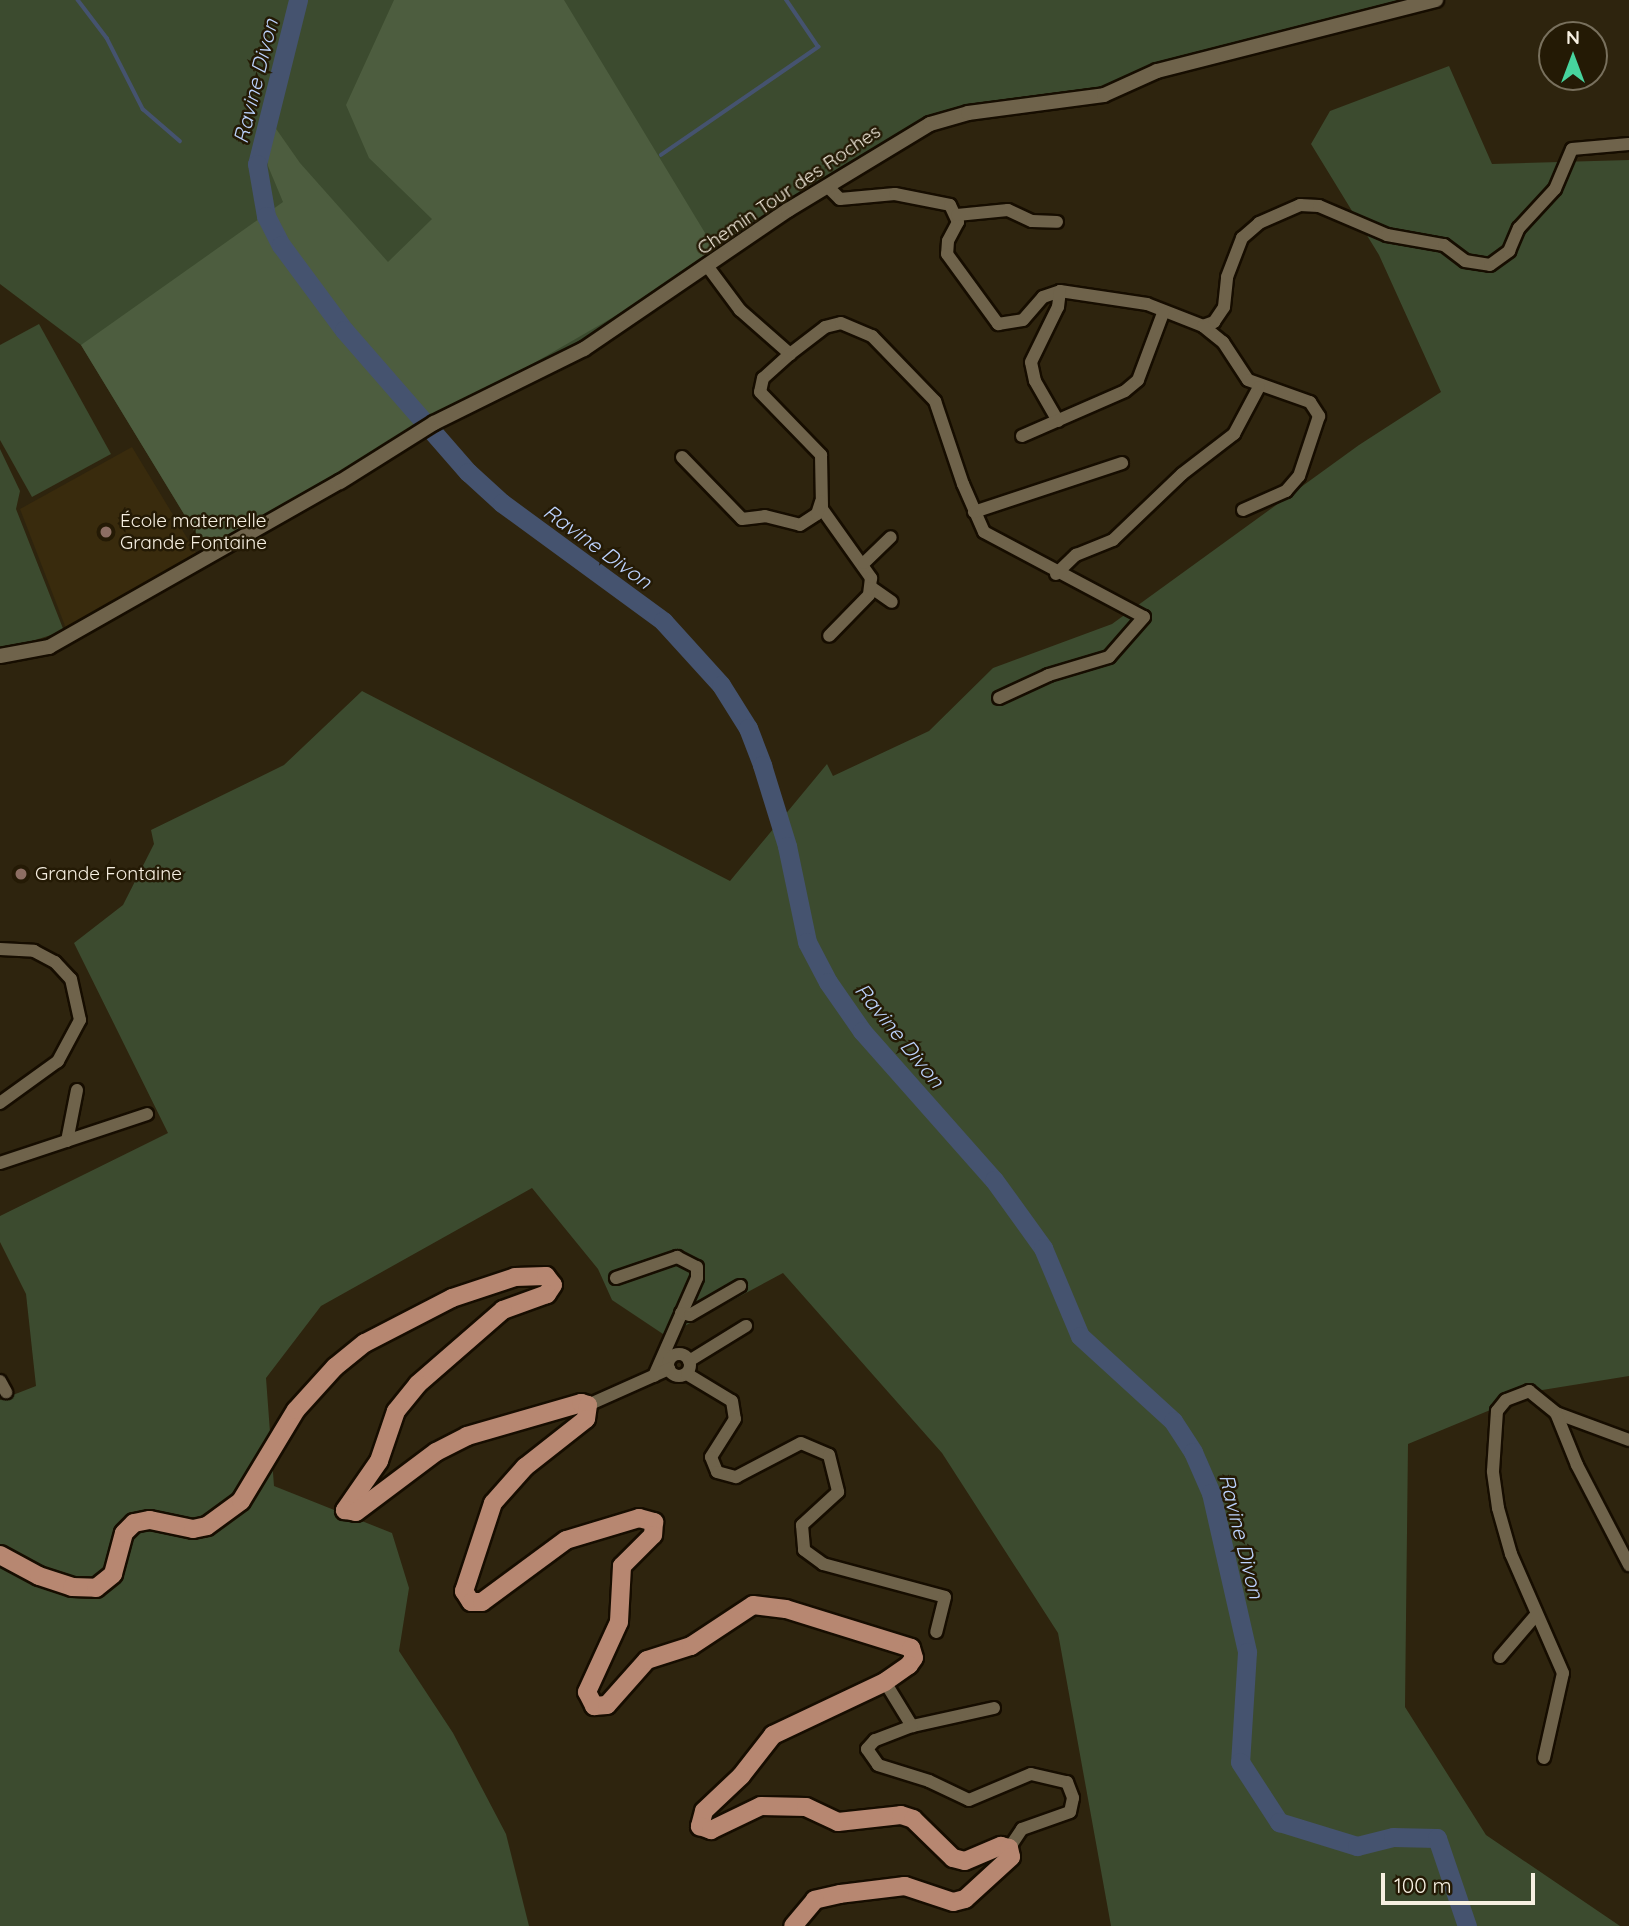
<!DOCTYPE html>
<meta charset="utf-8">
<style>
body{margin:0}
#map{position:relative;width:1629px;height:1926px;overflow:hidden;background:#2e240e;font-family:Quicksand,sans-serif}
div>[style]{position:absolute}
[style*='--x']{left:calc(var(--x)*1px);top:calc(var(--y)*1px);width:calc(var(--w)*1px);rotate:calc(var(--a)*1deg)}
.built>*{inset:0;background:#392b0d}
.green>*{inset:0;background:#3c4b2f}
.forest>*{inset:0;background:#4d5d3f}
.stream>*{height:3.5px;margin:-1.75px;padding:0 1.75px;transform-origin:1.75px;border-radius:1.75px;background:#45536f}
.river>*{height:19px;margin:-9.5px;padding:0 9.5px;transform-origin:9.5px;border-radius:9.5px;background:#45536f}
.roads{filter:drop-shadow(2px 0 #160d00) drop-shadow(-2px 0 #160d00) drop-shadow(0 2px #160d00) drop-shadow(0 -2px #160d00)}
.minor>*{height:12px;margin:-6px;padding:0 6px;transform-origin:6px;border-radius:6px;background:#6f634b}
.minor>.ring{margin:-6px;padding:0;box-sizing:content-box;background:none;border:12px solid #6f634b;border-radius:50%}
.tertiary>*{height:14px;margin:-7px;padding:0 7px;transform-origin:7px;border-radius:7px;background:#6f634b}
.primary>*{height:18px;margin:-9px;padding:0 9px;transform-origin:9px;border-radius:9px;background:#b78771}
.dots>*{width:19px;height:19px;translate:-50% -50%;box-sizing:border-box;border:4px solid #241a05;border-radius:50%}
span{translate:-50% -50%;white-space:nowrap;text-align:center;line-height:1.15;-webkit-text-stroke:5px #241a05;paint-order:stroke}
.street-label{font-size:19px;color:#f7f0e2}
.poi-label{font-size:19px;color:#f7f0e2}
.left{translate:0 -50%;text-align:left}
.water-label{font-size:21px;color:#bcd2fd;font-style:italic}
.north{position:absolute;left:1538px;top:21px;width:70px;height:70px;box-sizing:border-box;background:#241a05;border:2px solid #78705d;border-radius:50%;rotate:0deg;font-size:19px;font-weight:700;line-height:28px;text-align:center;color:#f7f0e2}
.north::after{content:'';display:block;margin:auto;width:24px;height:32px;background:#47d49e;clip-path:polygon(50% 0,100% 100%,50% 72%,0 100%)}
.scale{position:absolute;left:1381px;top:1873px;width:154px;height:32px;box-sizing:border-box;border:4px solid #f7f0e2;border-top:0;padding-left:9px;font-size:21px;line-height:24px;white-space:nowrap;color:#f7f0e2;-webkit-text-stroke:5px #241a05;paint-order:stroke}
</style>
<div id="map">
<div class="built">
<i style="clip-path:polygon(132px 447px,198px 556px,67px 631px,20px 509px)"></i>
</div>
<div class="green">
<i style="clip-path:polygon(0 0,1436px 0,1245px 46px,1104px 95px,930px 124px,584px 349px,198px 537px,81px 345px,0 284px)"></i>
<i style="clip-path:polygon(1449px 66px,1492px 164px,1629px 160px,1629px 1376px,1536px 1391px,1408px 1444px,1405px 1707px,1486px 1835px,1620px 1926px,1111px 1926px,1058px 1633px,942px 1453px,783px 1273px,666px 1336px,612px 1300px,598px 1269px,532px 1188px,321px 1306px,266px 1378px,274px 1486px,392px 1533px,409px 1588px,399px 1651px,453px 1733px,506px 1834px,529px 1926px,0 1926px,0 1400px,36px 1386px,26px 1294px,0 1242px,0 1216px,168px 1133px,74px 943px,123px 905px,154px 844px,151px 830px,284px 765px,362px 691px,730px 881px,827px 764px,833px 776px,929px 731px,993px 668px,1112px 624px,1359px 445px,1441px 392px,1379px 255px,1311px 144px,1330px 111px)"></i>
<i style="clip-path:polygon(39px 324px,111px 454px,32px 497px,0 440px,0 345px)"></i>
<i style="clip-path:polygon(0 449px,20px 491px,16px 509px,64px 631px,0 651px)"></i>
</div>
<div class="forest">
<i style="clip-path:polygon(394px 0,564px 0,719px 256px,233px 537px,198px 537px,81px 345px,283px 202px,268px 166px,265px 113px,300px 163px,388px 262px,432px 219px,369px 158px,346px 105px)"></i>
</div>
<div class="stream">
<i style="--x:78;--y:0;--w:48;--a:52.7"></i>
<i style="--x:107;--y:38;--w:80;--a:63.1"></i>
<i style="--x:143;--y:109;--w:49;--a:40.9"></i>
<i style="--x:661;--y:155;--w:191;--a:-34.5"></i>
<i style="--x:818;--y:47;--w:57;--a:-124.2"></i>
</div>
<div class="river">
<i style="--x:298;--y:0;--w:169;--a:104"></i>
<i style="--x:257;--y:164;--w:53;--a:80.2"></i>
<i style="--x:266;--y:216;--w:33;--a:63"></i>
<i style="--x:281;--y:245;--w:106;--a:53.5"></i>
<i style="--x:344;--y:330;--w:189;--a:48.9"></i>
<i style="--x:468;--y:472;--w:46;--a:42.4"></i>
<i style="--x:502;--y:503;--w:200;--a:36.2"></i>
<i style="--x:663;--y:621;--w:86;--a:47.8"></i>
<i style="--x:721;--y:685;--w:51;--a:57.9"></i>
<i style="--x:748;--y:728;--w:40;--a:69"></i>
<i style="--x:762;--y:765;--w:85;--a:72.8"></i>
<i style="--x:787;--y:846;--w:98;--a:78.2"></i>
<i style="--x:807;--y:942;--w:45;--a:62.3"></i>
<i style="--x:828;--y:982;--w:60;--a:55.2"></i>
<i style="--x:862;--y:1031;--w:199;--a:48.5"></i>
<i style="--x:994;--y:1180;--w:84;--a:54.2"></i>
<i style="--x:1043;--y:1248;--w:95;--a:67.2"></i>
<i style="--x:1080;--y:1336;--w:126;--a:42.4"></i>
<i style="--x:1173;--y:1421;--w:37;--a:57"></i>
<i style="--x:1193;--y:1452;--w:45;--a:66.3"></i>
<i style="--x:1211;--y:1493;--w:163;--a:77.2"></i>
<i style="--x:1247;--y:1652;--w:110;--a:93.6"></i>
<i style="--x:1240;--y:1762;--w:72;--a:57"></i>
<i style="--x:1279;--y:1822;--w:82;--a:17.1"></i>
<i style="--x:1357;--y:1846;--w:37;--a:-14"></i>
<i style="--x:1393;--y:1837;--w:44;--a:1.3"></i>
<i style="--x:1437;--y:1838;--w:93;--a:71.2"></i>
</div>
<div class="roads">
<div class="minor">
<i style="--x:828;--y:187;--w:17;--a:45"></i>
<i style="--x:840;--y:199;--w:55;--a:-5.2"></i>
<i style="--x:895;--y:194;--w:56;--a:11.3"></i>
<i style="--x:950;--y:205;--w:19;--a:65"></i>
<i style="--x:958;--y:222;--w:21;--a:118"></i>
<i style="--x:948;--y:241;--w:13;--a:94"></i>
<i style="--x:947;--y:254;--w:87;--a:53.9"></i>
<i style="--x:998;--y:324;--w:25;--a:-9"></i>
<i style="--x:1023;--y:320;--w:30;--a:-49"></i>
<i style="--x:1043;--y:297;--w:18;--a:-19"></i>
<i style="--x:1060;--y:291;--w:88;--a:8.5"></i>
<i style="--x:1147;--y:304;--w:60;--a:21.4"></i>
<i style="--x:1203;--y:326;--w:12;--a:-20"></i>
<i style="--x:1214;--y:322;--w:18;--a:-56"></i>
<i style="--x:1224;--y:307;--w:30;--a:-84"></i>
<i style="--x:1227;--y:277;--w:42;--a:-69"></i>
<i style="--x:1242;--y:238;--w:23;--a:-41"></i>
<i style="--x:1259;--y:223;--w:45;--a:-23.7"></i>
<i style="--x:1300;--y:205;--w:19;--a:3"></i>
<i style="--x:1319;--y:206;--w:74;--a:23.1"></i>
<i style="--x:1387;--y:235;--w:58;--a:10"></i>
<i style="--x:1444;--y:245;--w:26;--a:37"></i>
<i style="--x:1465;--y:261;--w:25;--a:9"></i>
<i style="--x:1490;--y:265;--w:24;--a:-36"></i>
<i style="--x:1509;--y:251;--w:25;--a:-67"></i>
<i style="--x:1519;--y:228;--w:53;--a:-47.3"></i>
<i style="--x:1555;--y:189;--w:43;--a:-67"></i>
<i style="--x:1572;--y:149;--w:57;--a:-5"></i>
<i style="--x:957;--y:215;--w:51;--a:-5.6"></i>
<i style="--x:1008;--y:210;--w:26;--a:25"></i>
<i style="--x:1032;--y:221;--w:25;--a:2"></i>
<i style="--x:708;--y:267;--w:54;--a:53.3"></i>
<i style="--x:740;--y:310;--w:67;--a:41.3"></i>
<i style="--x:790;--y:354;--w:44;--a:-37.6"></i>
<i style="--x:825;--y:327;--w:16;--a:-14"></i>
<i style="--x:841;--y:323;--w:34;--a:23"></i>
<i style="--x:872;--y:336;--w:91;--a:45.9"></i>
<i style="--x:935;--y:401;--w:88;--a:71.4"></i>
<i style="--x:963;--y:484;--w:52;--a:66.4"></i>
<i style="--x:984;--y:532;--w:181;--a:28"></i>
<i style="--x:1144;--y:617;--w:53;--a:131.2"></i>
<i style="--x:1109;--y:657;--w:63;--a:163.3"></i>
<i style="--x:1049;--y:675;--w:55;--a:155.3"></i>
<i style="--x:1203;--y:326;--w:26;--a:39"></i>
<i style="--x:1223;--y:342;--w:45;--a:56.7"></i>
<i style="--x:1248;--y:380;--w:66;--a:19.5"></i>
<i style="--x:1310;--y:402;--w:17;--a:57"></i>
<i style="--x:1319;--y:416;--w:63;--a:108.4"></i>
<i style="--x:1299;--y:476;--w:20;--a:131"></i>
<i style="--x:1286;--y:491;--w:47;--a:156.2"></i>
<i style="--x:790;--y:354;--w:36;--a:138"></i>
<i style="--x:763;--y:378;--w:14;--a:102"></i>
<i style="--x:760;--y:392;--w:88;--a:45.9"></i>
<i style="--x:821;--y:455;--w:54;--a:88.9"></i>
<i style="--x:822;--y:509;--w:85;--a:54.6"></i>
<i style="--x:871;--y:578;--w:17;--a:97"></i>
<i style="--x:869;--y:595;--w:57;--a:134.3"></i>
<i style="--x:1058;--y:421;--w:46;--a:-119.9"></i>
<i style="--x:1035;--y:381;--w:19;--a:-102"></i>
<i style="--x:1031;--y:362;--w:61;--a:-63.9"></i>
<i style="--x:1058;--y:307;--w:16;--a:-83"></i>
<i style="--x:1022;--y:436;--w:112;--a:-23.6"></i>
<i style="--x:1125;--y:391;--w:17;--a:-40"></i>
<i style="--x:1138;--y:380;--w:72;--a:-69.5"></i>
<i style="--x:682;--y:457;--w:86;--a:45.9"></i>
<i style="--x:742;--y:519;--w:23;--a:-7"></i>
<i style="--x:765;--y:516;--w:36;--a:14"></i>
<i style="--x:800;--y:525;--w:20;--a:-33"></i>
<i style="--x:817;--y:514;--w:13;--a:-72"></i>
<i style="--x:974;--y:512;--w:156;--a:-18.3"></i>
<i style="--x:864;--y:563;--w:37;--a:-44"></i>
<i style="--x:1056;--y:574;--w:28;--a:-44"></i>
<i style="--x:1076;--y:555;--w:40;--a:-22"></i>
<i style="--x:1113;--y:540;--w:95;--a:-43.7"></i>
<i style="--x:1182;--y:474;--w:66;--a:-37.6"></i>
<i style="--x:1234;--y:434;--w:53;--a:-62"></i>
<i style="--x:872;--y:588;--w:24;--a:35"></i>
<i style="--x:0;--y:949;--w:34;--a:3"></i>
<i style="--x:34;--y:951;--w:24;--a:28"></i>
<i style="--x:55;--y:962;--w:23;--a:47"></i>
<i style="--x:71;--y:979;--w:42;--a:77.6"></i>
<i style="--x:80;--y:1020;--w:47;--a:118.2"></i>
<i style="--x:58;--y:1061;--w:72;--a:144.1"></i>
<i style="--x:67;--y:1141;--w:52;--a:-78.9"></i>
<i style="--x:0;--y:1163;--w:155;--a:-18.4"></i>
<i style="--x:616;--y:1278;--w:65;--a:-19"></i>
<i style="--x:677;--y:1257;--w:22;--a:27"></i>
<i style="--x:697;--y:1267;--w:11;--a:90"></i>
<i style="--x:697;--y:1278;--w:107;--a:113.7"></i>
<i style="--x:681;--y:1313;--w:9;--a:13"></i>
<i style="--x:690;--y:1315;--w:58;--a:-30.1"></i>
<i class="ring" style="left:668px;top:1354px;width:10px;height:10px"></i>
<i style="--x:689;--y:1361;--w:67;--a:-31.6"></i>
<i style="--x:687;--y:1374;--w:52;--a:31"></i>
<i style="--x:732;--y:1401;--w:18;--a:81"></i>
<i style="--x:735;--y:1419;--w:45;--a:122.3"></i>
<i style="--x:711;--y:1457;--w:16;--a:68"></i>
<i style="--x:717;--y:1472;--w:20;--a:15"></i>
<i style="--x:736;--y:1477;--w:73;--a:-27.6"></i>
<i style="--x:801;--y:1443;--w:30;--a:23"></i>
<i style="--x:829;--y:1455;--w:38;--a:76"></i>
<i style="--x:838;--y:1492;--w:49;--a:137.5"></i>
<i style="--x:802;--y:1525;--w:25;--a:85"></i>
<i style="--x:804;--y:1550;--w:24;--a:36"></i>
<i style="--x:823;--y:1564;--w:126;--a:15.1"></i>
<i style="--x:945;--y:1597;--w:36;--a:104"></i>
<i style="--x:0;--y:1381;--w:13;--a:61"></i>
<i style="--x:588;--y:1405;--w:89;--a:-24"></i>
<i style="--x:1556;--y:1413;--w:78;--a:20.3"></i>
<i style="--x:1500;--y:1657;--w:55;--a:-49.4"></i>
<i style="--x:885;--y:1682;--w:52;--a:58.5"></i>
<i style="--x:994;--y:1708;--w:84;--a:167.6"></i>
<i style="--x:912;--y:1726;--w:40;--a:159"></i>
<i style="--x:875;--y:1740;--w:12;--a:132"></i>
<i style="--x:867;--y:1749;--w:19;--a:55"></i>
<i style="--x:878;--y:1765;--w:53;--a:17.4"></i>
<i style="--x:929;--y:1781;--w:44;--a:25.4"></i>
<i style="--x:969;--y:1800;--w:67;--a:-22.8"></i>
<i style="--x:1031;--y:1774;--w:37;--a:13"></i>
<i style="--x:1067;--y:1782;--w:17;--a:69"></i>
<i style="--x:1073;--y:1798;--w:14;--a:102"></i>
<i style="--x:1070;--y:1812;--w:51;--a:160.5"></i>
<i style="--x:1022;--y:1829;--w:23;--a:124"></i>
<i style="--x:1544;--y:1758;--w:87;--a:-77.4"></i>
<i style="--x:1563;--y:1673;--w:130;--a:-113.6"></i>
<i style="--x:1511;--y:1554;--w:48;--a:-105.8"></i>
<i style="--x:1498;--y:1508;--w:37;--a:-98"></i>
<i style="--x:1493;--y:1471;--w:60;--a:-86.2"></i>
<i style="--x:1497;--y:1411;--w:14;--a:-51"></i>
<i style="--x:1506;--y:1400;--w:25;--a:-21"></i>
<i style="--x:1529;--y:1391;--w:35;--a:39"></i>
<i style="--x:1556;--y:1413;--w:56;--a:68"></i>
<i style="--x:1577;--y:1465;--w:113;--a:62.5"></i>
</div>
<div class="tertiary">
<i style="--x:0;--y:656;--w:50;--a:-10.4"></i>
<i style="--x:49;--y:647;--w:335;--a:-29.6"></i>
<i style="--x:340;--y:482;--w:111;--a:-32.1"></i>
<i style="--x:434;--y:423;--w:167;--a:-26.3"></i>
<i style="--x:584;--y:349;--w:247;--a:-34.3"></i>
<i style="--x:788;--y:210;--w:166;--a:-31.2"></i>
<i style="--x:930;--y:124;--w:40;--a:-16"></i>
<i style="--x:968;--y:113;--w:137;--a:-7.5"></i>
<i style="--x:1104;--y:95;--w:58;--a:-24.4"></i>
<i style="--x:1157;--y:71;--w:288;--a:-14.3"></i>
</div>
<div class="primary">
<i style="--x:0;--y:1555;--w:44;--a:28.3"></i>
<i style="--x:39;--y:1576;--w:35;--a:18"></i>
<i style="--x:72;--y:1587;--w:24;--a:2"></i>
<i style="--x:96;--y:1588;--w:22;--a:-39"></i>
<i style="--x:113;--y:1574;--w:42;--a:-75"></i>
<i style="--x:124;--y:1533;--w:14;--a:-45"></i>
<i style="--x:134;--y:1523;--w:16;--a:-11"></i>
<i style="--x:150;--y:1520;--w:44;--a:11.8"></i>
<i style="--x:193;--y:1529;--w:14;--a:-12"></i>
<i style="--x:207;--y:1526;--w:42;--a:-36.3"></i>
<i style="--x:241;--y:1501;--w:106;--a:-58.9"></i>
<i style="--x:296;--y:1410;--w:58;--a:-47.8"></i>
<i style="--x:335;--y:1367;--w:38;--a:-39"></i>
<i style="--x:365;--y:1343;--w:98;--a:-27.3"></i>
<i style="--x:452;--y:1298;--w:66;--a:-18.4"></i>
<i style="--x:515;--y:1277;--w:31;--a:-2"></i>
<i style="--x:546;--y:1276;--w:11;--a:52"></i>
<i style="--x:553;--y:1285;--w:11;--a:124"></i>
<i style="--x:547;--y:1294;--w:47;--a:160"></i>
<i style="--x:503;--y:1310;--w:113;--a:139"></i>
<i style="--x:418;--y:1384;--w:35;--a:129"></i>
<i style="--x:396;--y:1411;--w:53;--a:108.8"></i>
<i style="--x:379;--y:1461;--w:60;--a:124.8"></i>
<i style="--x:345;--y:1510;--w:11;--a:10"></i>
<i style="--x:356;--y:1512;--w:100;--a:-36.9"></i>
<i style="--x:436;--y:1452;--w:35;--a:-27"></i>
<i style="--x:467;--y:1436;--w:119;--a:-16.1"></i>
<i style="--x:581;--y:1403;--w:7;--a:16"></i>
<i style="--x:588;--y:1405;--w:14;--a:98"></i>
<i style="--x:586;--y:1419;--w:78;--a:141.8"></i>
<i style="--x:525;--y:1467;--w:48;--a:131.6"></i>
<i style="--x:493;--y:1503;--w:93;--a:108.2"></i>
<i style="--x:464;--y:1591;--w:13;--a:58"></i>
<i style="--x:471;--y:1602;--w:11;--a:0"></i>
<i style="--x:482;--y:1602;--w:104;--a:-36.4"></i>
<i style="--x:566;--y:1540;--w:76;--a:-16.8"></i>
<i style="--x:639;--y:1518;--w:16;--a:15"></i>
<i style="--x:654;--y:1522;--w:13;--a:94"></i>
<i style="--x:653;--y:1535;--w:44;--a:135"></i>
<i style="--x:622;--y:1566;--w:56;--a:93.1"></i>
<i style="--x:619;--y:1622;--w:77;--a:114.6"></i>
<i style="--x:587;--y:1692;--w:16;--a:63"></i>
<i style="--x:594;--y:1706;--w:13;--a:-4"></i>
<i style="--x:607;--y:1705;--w:60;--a:-48.4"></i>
<i style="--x:647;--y:1660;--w:46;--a:-17.7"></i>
<i style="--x:691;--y:1646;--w:74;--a:-33.5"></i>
<i style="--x:753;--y:1605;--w:33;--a:7"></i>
<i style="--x:786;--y:1609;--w:131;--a:17.3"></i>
<i style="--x:911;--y:1648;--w:10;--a:73"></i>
<i style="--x:914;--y:1658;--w:9;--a:126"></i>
<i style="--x:909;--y:1665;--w:29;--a:145"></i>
<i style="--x:885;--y:1682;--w:124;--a:154.7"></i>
<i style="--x:773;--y:1735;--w:52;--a:128"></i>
<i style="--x:741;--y:1776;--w:51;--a:136.6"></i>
<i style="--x:704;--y:1811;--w:16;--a:105"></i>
<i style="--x:700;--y:1826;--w:12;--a:20"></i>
<i style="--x:711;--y:1830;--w:55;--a:-25.6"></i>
<i style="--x:761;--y:1806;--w:45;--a:1.3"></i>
<i style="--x:806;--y:1807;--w:35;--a:25"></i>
<i style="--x:838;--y:1822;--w:63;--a:-6.3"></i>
<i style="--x:901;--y:1815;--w:13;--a:18"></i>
<i style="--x:913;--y:1819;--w:56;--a:44.3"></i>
<i style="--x:953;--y:1858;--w:12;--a:14"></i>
<i style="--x:965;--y:1861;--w:39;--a:-23"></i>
<i style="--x:1001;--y:1846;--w:8;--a:14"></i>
<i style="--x:1009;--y:1848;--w:9;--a:77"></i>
<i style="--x:1011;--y:1857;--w:62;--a:137.6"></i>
<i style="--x:965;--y:1899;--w:12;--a:166"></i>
<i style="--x:953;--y:1902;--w:51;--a:-161.6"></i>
<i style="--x:905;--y:1886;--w:65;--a:173"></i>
<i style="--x:840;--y:1894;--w:26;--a:167"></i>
<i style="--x:815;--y:1900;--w:34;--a:130"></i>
</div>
</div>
<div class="dots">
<i style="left:106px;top:532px;background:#8d6e63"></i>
<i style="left:21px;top:874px;background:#8d6e63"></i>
</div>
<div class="street-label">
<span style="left:789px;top:190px;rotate:-34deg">Chemin Tour des Roches</span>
</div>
<div class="poi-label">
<span class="left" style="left:120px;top:532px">École maternelle<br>Grande Fontaine</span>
<span class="left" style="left:35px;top:874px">Grande Fontaine</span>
</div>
<div class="water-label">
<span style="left:255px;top:81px;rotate:-76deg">Ravine Divon</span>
<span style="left:598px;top:546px;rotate:36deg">Ravine Divon</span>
<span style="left:900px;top:1035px;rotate:51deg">Ravine Divon</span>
<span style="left:1242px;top:1536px;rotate:76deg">Ravine Divon</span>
</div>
<div class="north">N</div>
<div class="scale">100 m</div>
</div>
